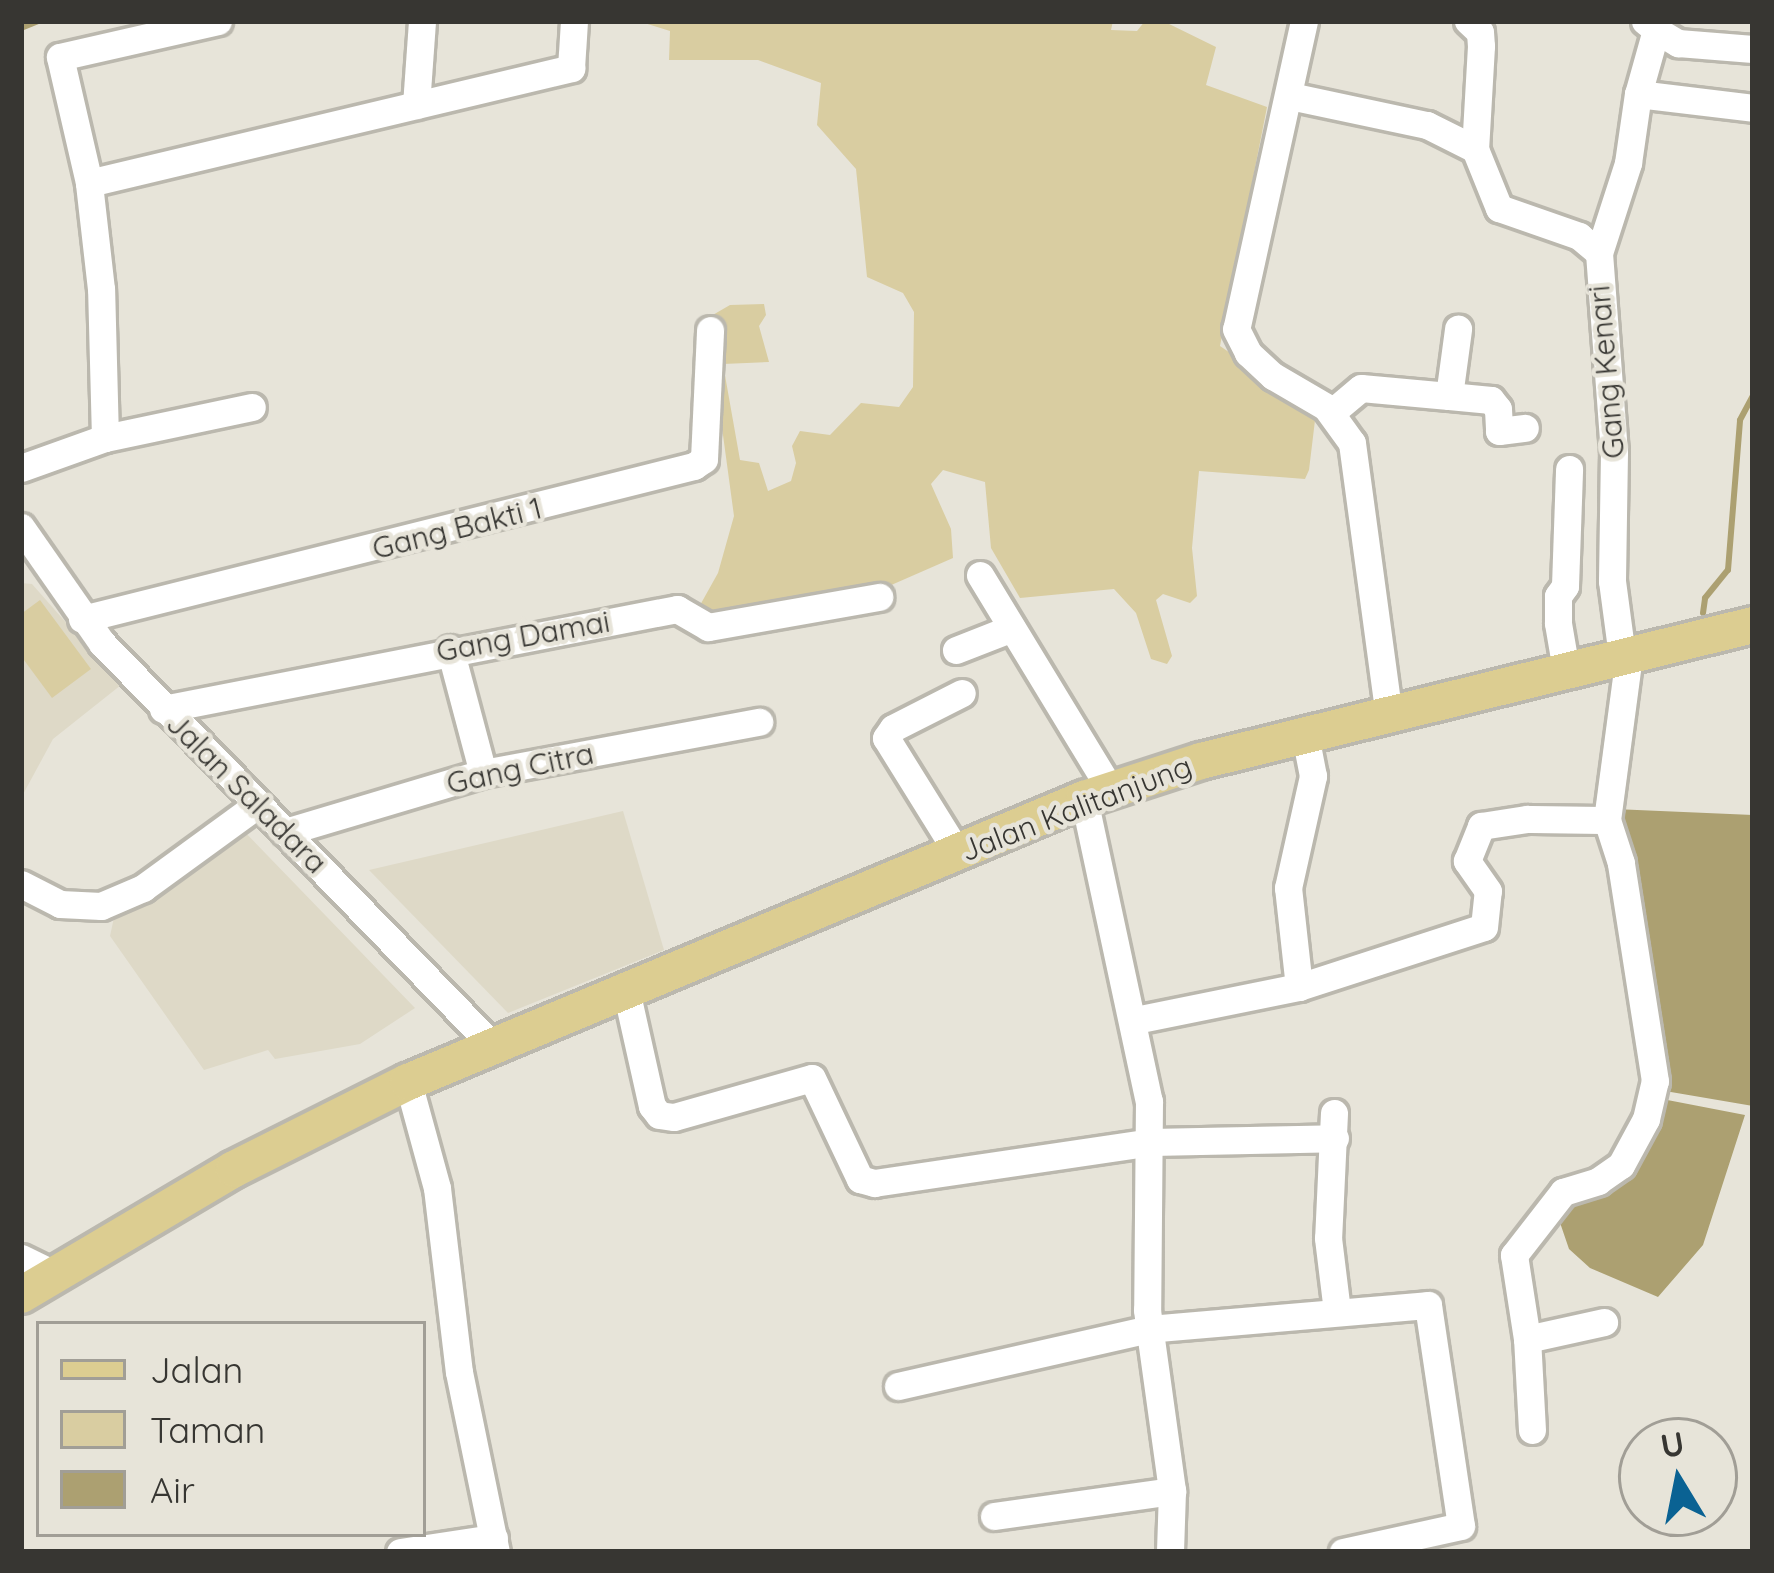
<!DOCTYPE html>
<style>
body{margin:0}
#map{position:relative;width:1774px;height:1573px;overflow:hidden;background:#e7e4d9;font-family:Quicksand,sans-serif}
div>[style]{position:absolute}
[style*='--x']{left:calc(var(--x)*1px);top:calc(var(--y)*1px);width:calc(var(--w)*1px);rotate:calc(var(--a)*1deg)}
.built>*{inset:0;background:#ded9c7}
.green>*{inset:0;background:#d9cda1}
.water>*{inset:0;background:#aca071}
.stream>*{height:6px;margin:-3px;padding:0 3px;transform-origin:3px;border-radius:3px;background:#aca071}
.roads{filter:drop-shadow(3px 0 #bbb8ae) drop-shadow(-3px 0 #bbb8ae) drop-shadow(0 3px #bbb8ae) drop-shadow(0 -3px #bbb8ae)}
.minor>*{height:27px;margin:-13.5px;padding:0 13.5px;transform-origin:13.5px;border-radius:13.5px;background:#fff}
.major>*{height:36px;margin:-18px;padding:0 18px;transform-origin:18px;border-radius:18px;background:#dccd91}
span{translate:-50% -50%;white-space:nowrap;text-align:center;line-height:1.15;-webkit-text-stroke:9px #e7e4d9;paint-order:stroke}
.street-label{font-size:30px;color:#373632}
.frame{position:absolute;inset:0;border:24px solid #373632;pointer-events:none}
.legend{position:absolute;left:36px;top:1321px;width:390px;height:216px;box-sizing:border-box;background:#e7e4d9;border:3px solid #a19e96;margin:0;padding:15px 21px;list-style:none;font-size:36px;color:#373632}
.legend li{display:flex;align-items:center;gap:24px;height:60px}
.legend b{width:60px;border:3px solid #a19e96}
.north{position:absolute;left:1618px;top:1417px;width:120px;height:120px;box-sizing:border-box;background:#e7e4d9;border:3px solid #a19e96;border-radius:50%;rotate:350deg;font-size:33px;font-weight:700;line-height:48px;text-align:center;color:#373632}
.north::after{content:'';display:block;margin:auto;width:42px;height:54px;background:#0a6293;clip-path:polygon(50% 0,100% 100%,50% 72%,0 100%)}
</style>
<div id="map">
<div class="built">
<i style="clip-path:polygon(21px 583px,32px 584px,121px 685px,53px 739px,21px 798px)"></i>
<i style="clip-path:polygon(623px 811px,664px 950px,508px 1013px,369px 870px)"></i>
<i style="clip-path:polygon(240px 827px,415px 1008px,360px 1044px,275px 1059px,268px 1050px,204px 1070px,110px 936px,115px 913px)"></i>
</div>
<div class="green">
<i style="clip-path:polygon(638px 21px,1113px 21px,1111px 30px,1137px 31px,1145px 21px,1163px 21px,1216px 47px,1206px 85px,1267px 107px,1220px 346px,1316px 412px,1309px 470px,1305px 479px,1199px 471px,1192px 548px,1197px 596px,1190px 603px,1163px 594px,1156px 600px,1172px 656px,1167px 664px,1151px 659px,1136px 613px,1114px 589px,1020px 598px,991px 548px,985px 482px,943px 470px,931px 484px,951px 529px,953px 558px,873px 593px,709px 616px,699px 607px,718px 573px,734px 516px,720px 413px,694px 377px,711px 316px,730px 305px,764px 304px,766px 315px,759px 326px,769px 362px,723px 364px,740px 460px,759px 463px,768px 491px,791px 481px,796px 463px,792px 446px,800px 431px,830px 435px,861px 403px,899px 407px,913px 387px,914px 312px,903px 293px,867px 277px,856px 169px,817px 125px,821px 83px,758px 60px,669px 60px,670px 31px)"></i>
<i style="clip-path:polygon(40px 600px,91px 669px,52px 698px,21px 656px,21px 614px)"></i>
</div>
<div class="water">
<i style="clip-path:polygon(1614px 809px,1753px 815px,1753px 1106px,1665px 1091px,1660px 1008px)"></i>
<i style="clip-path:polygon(1657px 1098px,1745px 1115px,1703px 1245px,1658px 1297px,1590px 1268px,1569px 1249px,1555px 1208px,1604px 1182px)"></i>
</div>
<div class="stream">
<i style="--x:21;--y:28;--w:18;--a:-22"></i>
<i style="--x:1703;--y:613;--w:15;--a:-82"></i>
<i style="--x:1705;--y:598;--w:36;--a:-51"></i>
<i style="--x:1728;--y:570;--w:150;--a:-85.4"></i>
<i style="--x:1740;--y:420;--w:27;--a:-62"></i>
</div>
<div class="roads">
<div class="minor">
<i style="--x:218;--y:21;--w:162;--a:167.2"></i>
<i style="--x:60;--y:57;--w:129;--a:77"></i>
<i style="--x:89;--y:183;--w:496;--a:-13.4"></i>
<i style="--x:571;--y:68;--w:47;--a:-86.3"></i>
<i style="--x:1304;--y:21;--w:315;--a:102.4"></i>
<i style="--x:1236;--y:329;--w:27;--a:63"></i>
<i style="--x:1248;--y:353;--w:34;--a:43"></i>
<i style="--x:1273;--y:376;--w:61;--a:30.3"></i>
<i style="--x:1326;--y:407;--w:44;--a:54.2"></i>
<i style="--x:1352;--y:443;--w:275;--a:82.3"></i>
<i style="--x:1468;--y:21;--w:16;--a:43"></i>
<i style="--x:1480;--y:32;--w:14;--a:86"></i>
<i style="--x:1481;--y:46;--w:103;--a:93.3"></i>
<i style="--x:1475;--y:149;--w:64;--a:67.9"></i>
<i style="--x:1499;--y:208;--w:85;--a:19.3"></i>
<i style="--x:1579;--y:236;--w:26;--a:40"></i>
<i style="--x:1599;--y:253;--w:200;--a:85.7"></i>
<i style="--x:1614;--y:452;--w:129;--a:90.9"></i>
<i style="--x:1612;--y:581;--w:76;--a:82.4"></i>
<i style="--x:1645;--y:21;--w:14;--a:39"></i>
<i style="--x:1656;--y:30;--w:66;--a:105.7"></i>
<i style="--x:1638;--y:94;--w:116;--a:6.9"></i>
<i style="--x:1656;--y:30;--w:26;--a:31"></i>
<i style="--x:1678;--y:43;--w:75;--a:4.6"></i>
<i style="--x:1290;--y:96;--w:140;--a:12"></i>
<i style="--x:1427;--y:125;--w:54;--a:26.6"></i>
<i style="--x:416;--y:105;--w:84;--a:-85.9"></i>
<i style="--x:1599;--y:253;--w:95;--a:-72.1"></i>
<i style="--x:1628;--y:163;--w:70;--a:-81.8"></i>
<i style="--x:1449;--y:396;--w:42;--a:5.4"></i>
<i style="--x:1491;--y:400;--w:11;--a:52"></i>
<i style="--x:1498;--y:409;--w:22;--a:87"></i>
<i style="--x:1499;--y:431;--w:26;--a:-7"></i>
<i style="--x:1331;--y:413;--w:39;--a:-40"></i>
<i style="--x:1361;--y:388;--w:88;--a:5.2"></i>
<i style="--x:1449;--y:396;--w:68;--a:-82.3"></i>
<i style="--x:105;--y:438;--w:150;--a:-11.9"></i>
<i style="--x:21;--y:468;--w:89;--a:-19.7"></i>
<i style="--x:105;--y:438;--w:149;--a:-91.5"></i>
<i style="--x:101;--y:289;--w:107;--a:-96.5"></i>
<i style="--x:21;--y:527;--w:141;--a:55.1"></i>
<i style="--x:102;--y:643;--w:559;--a:45.87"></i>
<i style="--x:980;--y:575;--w:250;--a:58.7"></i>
<i style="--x:82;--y:619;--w:631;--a:-14.04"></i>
<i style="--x:694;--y:466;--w:12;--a:-35"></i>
<i style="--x:704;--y:459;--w:129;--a:-87.3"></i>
<i style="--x:450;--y:649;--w:128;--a:75.1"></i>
<i style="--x:956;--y:650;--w:60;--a:-21.4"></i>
<i style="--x:1566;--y:670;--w:48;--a:-99.7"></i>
<i style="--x:1558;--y:623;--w:27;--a:-90"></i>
<i style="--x:1558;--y:596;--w:12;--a:-55"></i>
<i style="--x:1565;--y:586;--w:117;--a:-88"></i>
<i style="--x:163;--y:709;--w:524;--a:-11.01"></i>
<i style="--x:677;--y:609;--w:36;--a:30"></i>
<i style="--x:708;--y:627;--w:174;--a:-10"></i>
<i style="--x:1084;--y:799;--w:309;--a:77.9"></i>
<i style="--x:1149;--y:1101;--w:209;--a:90.5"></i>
<i style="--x:1147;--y:1310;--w:183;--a:82.1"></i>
<i style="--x:1172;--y:1491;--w:61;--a:91.9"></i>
<i style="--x:285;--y:832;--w:207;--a:-16.6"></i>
<i style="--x:483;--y:773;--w:281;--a:-10.5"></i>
<i style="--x:957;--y:852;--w:134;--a:-121.9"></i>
<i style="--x:886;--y:738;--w:12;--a:-55"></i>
<i style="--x:893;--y:728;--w:77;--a:-26.9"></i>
<i style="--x:21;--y:884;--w:44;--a:27.1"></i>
<i style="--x:60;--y:904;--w:41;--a:2.8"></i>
<i style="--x:101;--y:906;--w:46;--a:-23.2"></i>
<i style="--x:143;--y:888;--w:141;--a:-36.1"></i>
<i style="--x:1299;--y:987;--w:100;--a:-96.3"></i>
<i style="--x:1288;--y:888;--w:115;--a:-77.4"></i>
<i style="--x:1313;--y:776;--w:42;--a:-101"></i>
<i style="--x:626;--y:990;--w:119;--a:77.4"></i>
<i style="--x:652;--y:1106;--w:11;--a:52"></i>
<i style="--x:659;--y:1115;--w:15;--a:8"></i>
<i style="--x:674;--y:1117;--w:143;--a:-15.8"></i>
<i style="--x:812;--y:1078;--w:112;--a:64.6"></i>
<i style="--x:860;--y:1179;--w:15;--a:16"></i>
<i style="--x:874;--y:1183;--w:280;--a:-8.4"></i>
<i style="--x:1151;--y:1142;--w:184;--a:-1.2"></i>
<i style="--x:1135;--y:1020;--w:167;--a:-11.4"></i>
<i style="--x:1299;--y:987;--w:194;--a:-18"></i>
<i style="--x:1484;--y:927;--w:36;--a:-84"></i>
<i style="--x:1488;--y:891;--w:37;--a:-125"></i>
<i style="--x:1467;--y:861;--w:38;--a:-68"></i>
<i style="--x:1481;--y:826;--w:47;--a:-8.7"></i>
<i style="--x:1527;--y:819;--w:80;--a:0.7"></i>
<i style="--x:1607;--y:820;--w:166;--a:-82.4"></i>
<i style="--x:408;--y:1082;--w:110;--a:74.7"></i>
<i style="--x:437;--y:1188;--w:185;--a:83.2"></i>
<i style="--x:459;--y:1372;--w:184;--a:78.4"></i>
<i style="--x:1334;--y:1113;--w:125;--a:92.7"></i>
<i style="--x:1328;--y:1238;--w:74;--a:83"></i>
<i style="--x:21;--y:1258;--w:37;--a:26"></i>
<i style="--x:1527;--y:1339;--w:79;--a:-12.4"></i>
<i style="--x:898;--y:1386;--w:256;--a:-12.8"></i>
<i style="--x:1148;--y:1329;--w:281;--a:-4.9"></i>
<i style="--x:1428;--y:1305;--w:223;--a:81.5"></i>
<i style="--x:1461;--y:1526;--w:121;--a:167.6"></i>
<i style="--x:1532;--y:1430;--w:91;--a:-93.1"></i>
<i style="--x:1527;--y:1339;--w:85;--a:-98.8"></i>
<i style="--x:1514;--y:1255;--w:80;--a:-52.1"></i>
<i style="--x:1563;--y:1192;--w:37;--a:-17"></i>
<i style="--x:1598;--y:1181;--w:28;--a:-35"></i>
<i style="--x:1621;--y:1165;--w:52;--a:-61.5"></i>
<i style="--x:1646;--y:1119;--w:39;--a:-77"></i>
<i style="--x:1655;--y:1081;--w:221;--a:-98.9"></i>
<i style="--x:1621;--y:863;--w:45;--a:-108"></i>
<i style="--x:994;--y:1516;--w:180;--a:-8"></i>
<i style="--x:400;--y:1552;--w:95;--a:-8.5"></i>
</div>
<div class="major">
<i style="--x:21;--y:1295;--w:247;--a:-30.6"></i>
<i style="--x:234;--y:1169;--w:195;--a:-26.6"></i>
<i style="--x:408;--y:1082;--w:733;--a:-22.72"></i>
<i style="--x:1084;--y:799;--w:123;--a:-18"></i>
<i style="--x:1201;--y:761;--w:569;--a:-13.84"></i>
</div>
</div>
<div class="street-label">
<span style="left:1606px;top:372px;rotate:-95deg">Gang Kenari</span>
<span style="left:457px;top:528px;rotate:-14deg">Gang Bakti 1</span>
<span style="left:523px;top:636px;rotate:-10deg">Gang Damai</span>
<span style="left:520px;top:768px;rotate:-12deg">Gang Citra</span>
<span style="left:247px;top:793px;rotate:45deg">Jalan Saladara</span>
<span style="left:1076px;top:808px;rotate:-21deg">Jalan Kalitanjung</span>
</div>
<div class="frame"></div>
<ul class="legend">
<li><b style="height:15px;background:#dccd91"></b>Jalan</li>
<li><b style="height:33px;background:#d9cda1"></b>Taman</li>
<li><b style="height:33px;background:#aca071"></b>Air</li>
</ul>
<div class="north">U</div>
</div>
